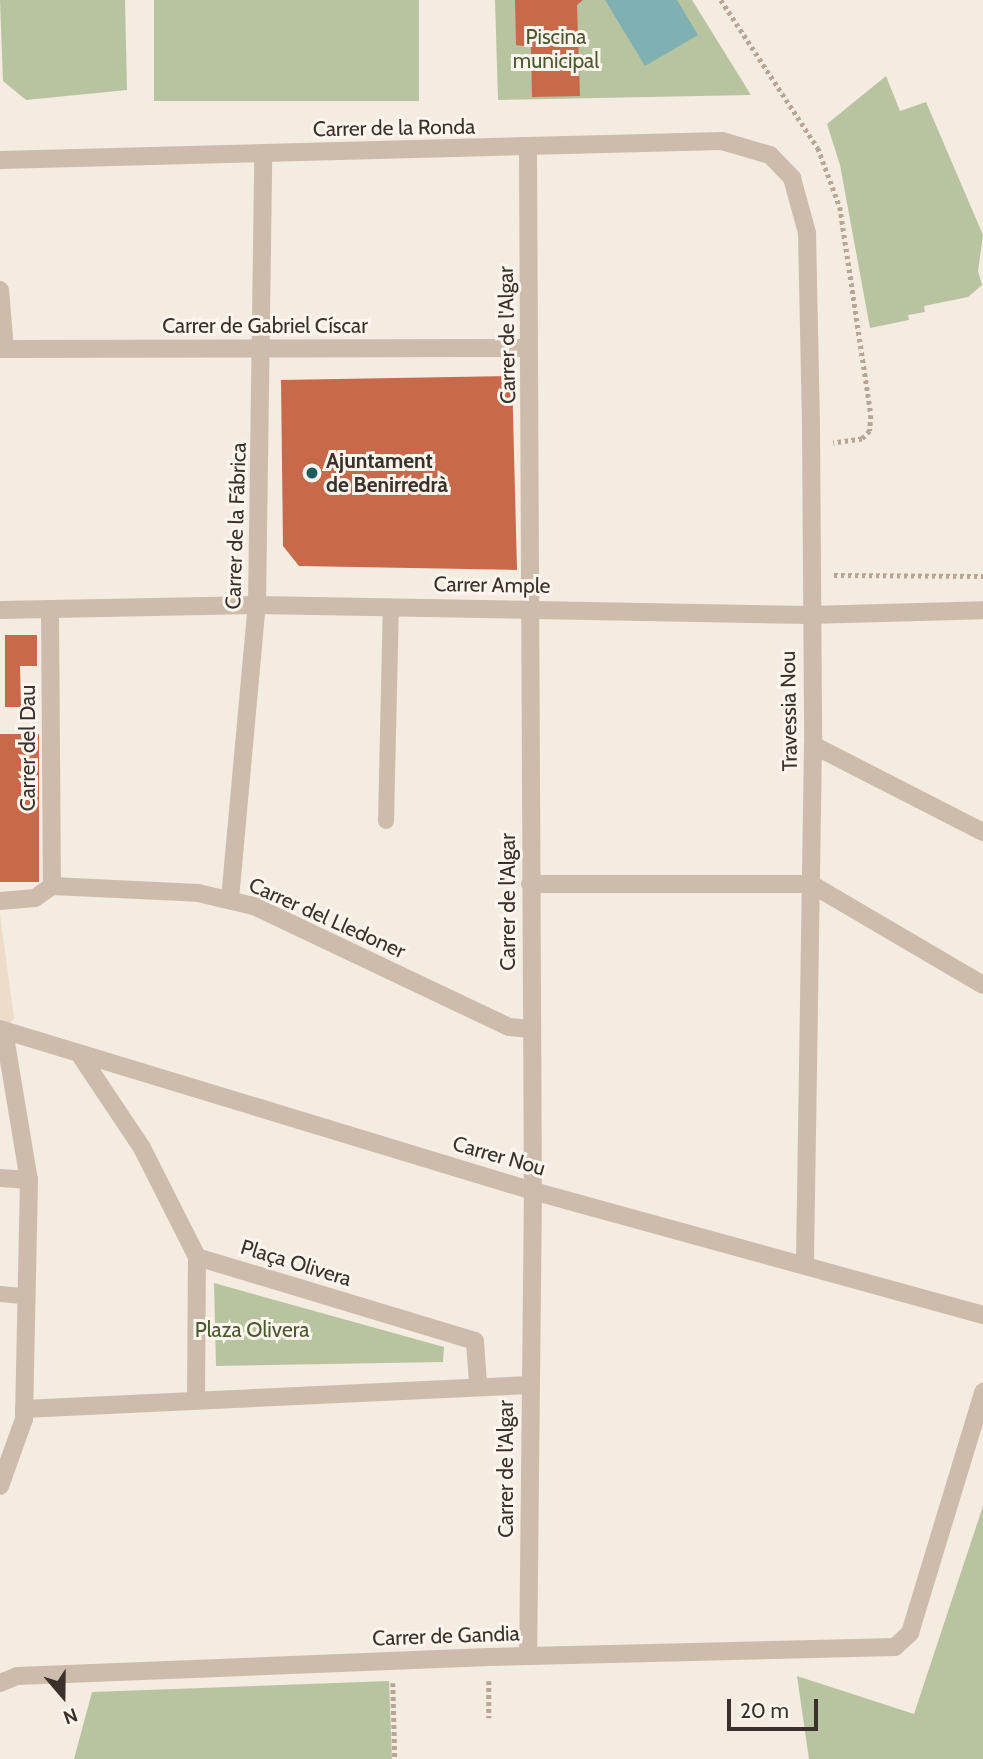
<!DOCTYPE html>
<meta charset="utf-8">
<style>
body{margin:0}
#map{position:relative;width:983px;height:1759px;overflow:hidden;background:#f4ebe1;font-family:Cabin,sans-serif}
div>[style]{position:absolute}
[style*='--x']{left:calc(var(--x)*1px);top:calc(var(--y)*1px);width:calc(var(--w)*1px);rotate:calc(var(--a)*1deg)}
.green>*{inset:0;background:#b8c4a0;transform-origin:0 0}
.plaza>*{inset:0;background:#ecdcc8}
.water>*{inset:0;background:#7fb0b2}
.building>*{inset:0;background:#c8694b;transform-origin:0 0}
.path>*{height:4.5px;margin-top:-2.25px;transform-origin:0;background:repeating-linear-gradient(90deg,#b9a596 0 3.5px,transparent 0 7px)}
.service>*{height:16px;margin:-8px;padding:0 8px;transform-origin:8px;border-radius:8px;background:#cdbbac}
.pedestrian>*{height:18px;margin:-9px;padding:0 9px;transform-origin:9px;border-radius:9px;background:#cdbbac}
.minor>*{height:18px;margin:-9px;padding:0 9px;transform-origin:9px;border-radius:9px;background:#cdbbac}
.dots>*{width:19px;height:19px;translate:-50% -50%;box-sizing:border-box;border:4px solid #fbf5ee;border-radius:50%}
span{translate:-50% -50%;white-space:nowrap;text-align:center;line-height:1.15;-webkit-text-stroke:6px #fbf5ee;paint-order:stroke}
.park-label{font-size:21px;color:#4a5a2e}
.street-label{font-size:21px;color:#3b302b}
.poi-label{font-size:21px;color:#3b302b;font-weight:700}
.left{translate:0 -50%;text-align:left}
.north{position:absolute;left:28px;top:1661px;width:70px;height:70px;-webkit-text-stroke:5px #fbf5ee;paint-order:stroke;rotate:160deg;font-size:19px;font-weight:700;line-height:28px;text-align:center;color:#3b302b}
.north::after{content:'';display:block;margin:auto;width:24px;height:32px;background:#3b302b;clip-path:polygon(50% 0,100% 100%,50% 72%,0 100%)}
.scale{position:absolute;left:727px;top:1699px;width:91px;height:32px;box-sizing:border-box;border:4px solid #3b302b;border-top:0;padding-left:9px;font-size:21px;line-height:24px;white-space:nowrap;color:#3b302b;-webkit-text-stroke:5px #fbf5ee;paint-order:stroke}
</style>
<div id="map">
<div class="green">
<i style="clip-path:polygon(0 0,125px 0,127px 90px,26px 100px,3px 81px)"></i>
<i style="left:154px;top:0;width:265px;height:101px"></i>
<i style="clip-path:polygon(495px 0,692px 0,751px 95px,498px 100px)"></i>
<i style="clip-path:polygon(886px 76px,900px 111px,926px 102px,983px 235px,978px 271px,982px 285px,968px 297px,924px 306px,925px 312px,908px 315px,909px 320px,870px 328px,840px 165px,827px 124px)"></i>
<i style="clip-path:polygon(214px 1283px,444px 1347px,443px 1362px,216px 1366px)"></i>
<i style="clip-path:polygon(983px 1506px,983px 1759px,809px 1759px,797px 1676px,914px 1714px)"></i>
<i style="clip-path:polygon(389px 1681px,392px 1759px,74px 1759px,92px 1692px)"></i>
</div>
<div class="plaza">
<i style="clip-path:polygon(0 915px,14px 1018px,0 1035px)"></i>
</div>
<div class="water">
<i style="clip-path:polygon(605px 0,677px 0,698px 35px,645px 66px)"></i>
</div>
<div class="building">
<i style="clip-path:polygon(515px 0,583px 0,577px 5px,580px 96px,532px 97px,531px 47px,516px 45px)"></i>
<i style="clip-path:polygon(512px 376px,517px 570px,299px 566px,283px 546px,281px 380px)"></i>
<i style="clip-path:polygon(5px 635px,37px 635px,37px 666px,20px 666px,21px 707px,5px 707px)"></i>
<i style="left:39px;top:734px;width:148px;height:39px;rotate:90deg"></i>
</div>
<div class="path">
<i style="--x:721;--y:0;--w:177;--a:56.8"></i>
<i style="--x:818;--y:148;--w:63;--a:69.6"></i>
<i style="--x:840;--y:207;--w:210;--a:81.5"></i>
<i style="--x:871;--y:415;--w:16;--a:94"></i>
<i style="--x:870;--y:431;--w:11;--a:135"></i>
<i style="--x:862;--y:439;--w:29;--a:172"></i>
<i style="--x:834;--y:575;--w:149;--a:0.4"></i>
<i style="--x:489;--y:1681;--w:37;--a:90"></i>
<i style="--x:393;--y:1683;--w:76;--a:88.5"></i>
</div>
<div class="service">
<i style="--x:386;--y:821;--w:214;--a:-88.7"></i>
<i style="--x:0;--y:1294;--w:25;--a:5"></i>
</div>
<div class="pedestrian">
<i style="--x:530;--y:884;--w:281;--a:0"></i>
<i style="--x:0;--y:901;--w:35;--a:-5"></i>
<i style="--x:35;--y:898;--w:21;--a:-35"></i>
<i style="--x:4;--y:1031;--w:151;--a:80.5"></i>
</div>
<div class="minor">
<i style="--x:528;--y:148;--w:1043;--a:89.73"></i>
<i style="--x:533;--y:1191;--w:464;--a:90.6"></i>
<i style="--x:0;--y:160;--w:722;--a:-1.51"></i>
<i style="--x:722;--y:141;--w:50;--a:16.3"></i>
<i style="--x:770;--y:155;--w:32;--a:46"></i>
<i style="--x:792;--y:178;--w:57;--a:74.7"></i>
<i style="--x:807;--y:233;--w:195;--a:88.8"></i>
<i style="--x:811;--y:428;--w:317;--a:89.6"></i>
<i style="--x:813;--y:745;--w:517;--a:90.89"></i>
<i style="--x:0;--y:290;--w:59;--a:85.2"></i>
<i style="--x:0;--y:349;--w:529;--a:-0.11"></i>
<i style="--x:50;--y:609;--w:277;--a:89.6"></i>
<i style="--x:52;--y:886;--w:146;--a:2.7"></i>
<i style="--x:198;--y:893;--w:57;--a:13.1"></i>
<i style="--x:254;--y:906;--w:282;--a:25.4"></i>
<i style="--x:509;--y:1027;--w:22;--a:5"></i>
<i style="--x:0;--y:610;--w:257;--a:-1.1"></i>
<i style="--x:257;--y:605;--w:552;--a:1.04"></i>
<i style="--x:809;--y:615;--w:174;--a:-1.6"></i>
<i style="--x:813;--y:745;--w:191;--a:27.1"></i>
<i style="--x:811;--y:884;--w:199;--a:30.4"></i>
<i style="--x:230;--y:899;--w:295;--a:-84.8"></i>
<i style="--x:257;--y:605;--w:451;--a:-89.2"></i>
<i style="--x:0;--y:1029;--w:557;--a:16.91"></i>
<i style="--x:533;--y:1191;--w:467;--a:15.4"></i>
<i style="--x:82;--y:1058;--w:108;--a:56.3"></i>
<i style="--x:142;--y:1148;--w:122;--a:63.2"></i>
<i style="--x:0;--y:1178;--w:29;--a:4"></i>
<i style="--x:29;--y:1180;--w:239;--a:91.2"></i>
<i style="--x:24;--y:1419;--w:71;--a:109.7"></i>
<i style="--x:196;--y:1398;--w:141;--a:-89.6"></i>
<i style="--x:197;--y:1257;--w:290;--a:16.8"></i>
<i style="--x:475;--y:1341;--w:43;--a:86"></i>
<i style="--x:24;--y:1409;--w:506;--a:-2.72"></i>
<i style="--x:0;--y:1683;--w:18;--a:-22"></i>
<i style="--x:17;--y:1676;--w:472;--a:-2.3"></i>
<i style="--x:489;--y:1657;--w:406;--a:-1.4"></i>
<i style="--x:895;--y:1647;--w:21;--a:-43"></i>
<i style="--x:910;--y:1633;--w:252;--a:-73.1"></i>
</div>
<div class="dots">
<i style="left:312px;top:473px;background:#1f5a5e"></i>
</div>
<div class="park-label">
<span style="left:556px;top:49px">Piscina<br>municipal</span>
<span style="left:252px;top:1330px">Plaza Olivera</span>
</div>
<div class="street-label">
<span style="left:394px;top:128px;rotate:-1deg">Carrer de la Ronda</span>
<span style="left:265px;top:326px">Carrer de Gabriel Císcar</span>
<span style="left:507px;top:335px;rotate:-91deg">Carrer de l'Algar</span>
<span style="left:236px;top:526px;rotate:-88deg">Carrer de la Fábrica</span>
<span style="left:492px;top:585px;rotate:1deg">Carrer Ample</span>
<span style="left:789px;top:711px;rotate:-91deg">Travessia Nou</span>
<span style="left:28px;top:748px;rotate:-90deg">Carrer del Dau</span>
<span style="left:508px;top:902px;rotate:-90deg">Carrer de l'Algar</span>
<span style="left:327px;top:918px;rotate:24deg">Carrer del Lledoner</span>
<span style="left:499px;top:1156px;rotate:16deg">Carrer Nou</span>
<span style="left:296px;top:1263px;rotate:17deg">Plaça Olivera</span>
<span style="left:506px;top:1469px;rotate:-90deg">Carrer de l'Algar</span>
<span style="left:446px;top:1636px;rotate:-2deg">Carrer de Gandia</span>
</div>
<div class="poi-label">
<span class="left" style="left:326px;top:473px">Ajuntament<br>de Benirredrà</span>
</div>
<div class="north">N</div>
<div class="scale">20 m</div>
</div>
